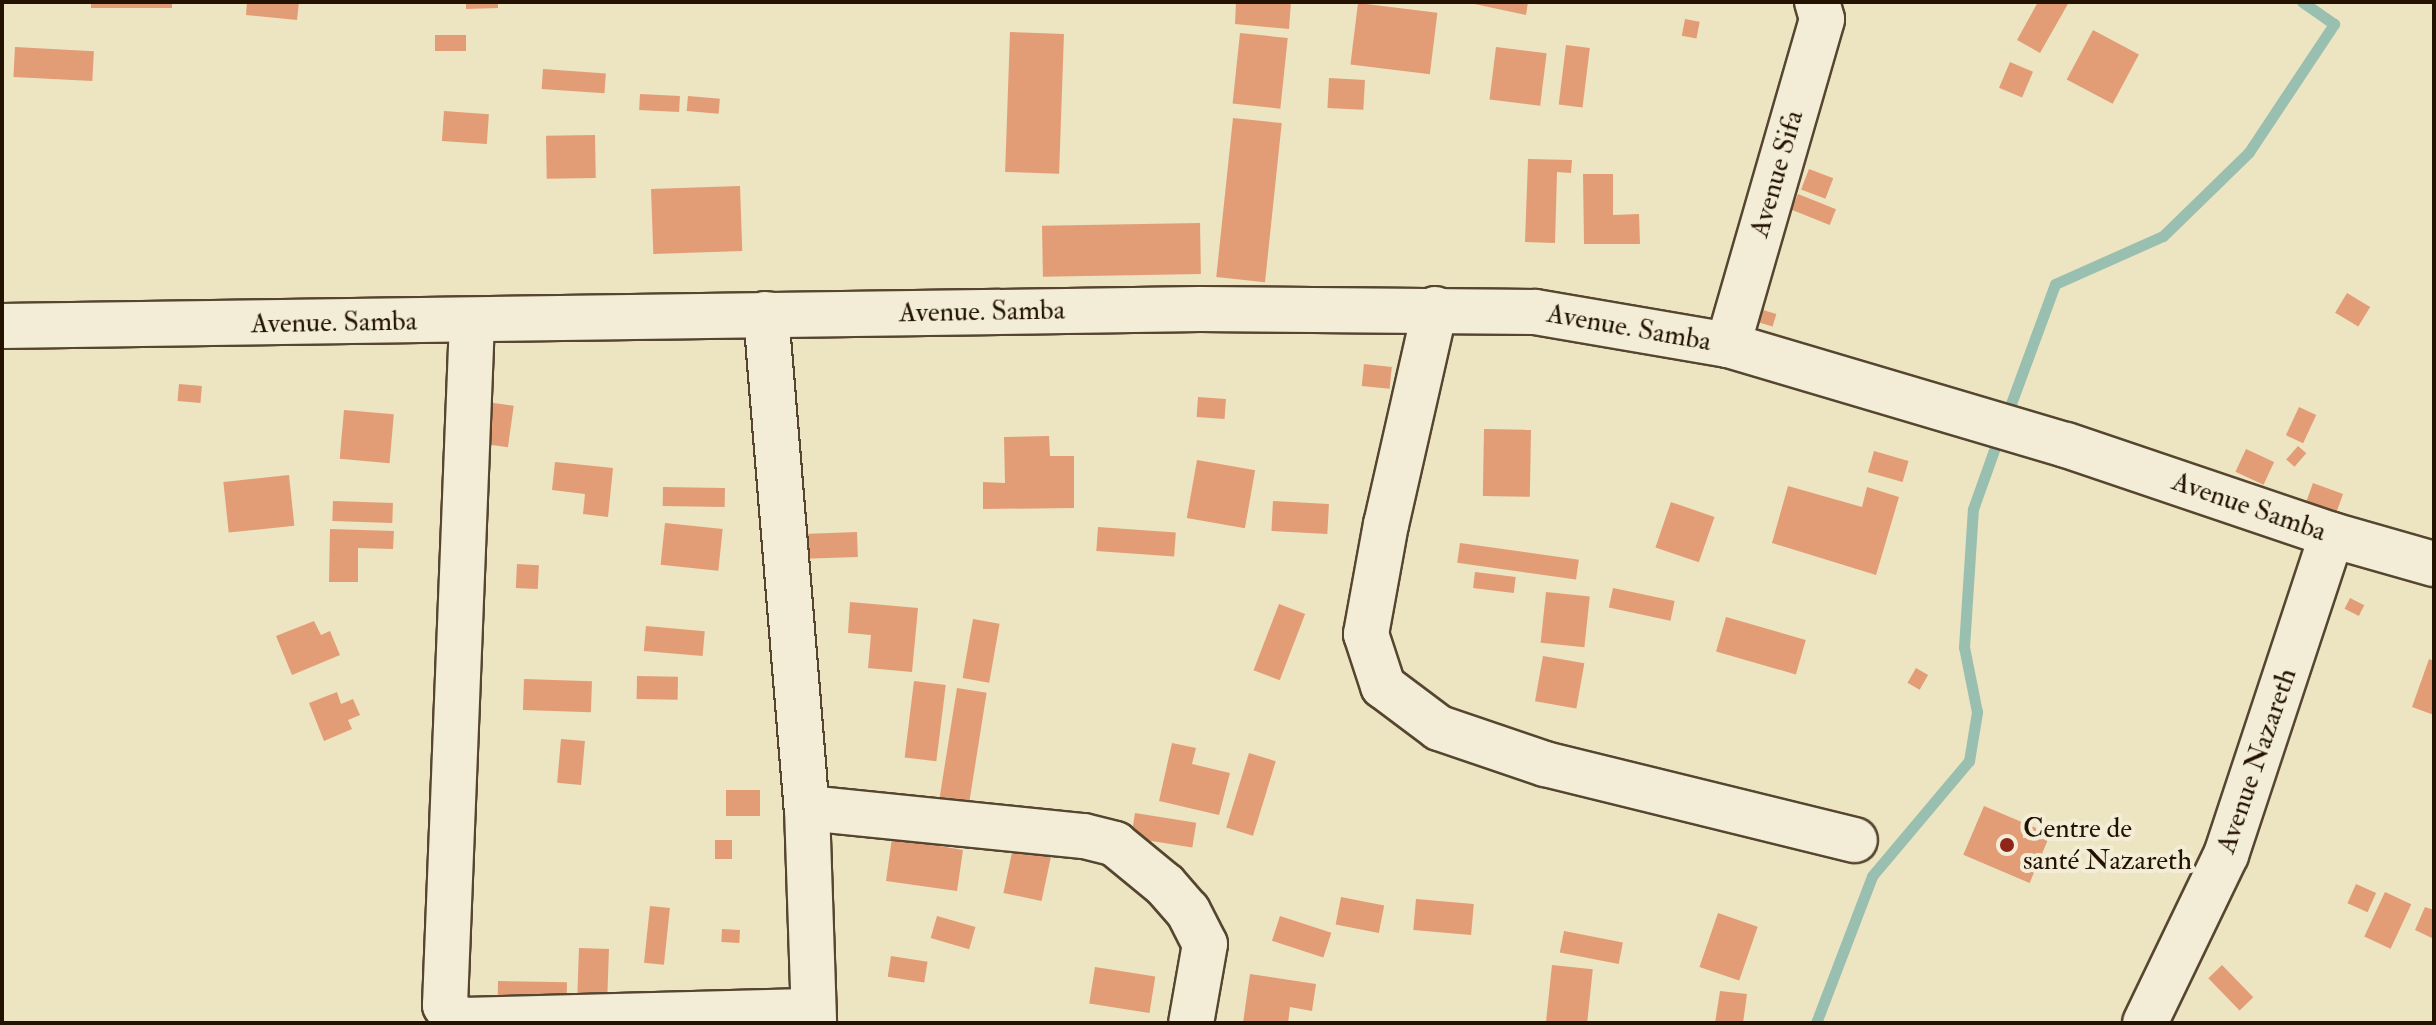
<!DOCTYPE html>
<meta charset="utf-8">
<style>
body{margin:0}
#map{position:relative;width:2436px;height:1025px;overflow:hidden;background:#ede4c2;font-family:"IM FELL Double Pica",serif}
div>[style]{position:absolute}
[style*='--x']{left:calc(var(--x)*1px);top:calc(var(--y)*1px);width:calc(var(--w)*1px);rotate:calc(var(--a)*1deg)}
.stream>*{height:11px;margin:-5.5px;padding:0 5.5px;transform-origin:5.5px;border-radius:5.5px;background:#99bfb0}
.building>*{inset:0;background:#e29d76;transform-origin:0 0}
.roads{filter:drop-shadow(2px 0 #564630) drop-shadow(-2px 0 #564630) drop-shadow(0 2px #564630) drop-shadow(0 -2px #564630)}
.minor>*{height:44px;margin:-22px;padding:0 22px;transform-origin:22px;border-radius:22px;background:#f3edd7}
.dots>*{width:22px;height:22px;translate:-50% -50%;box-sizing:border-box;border:4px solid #f3edd7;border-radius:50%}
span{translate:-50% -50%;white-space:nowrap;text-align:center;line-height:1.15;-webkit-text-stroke:8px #f3edd7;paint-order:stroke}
.street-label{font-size:28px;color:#241200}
.poi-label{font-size:28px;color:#241200}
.left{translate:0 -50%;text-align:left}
.frame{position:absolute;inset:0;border:4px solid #241200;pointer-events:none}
</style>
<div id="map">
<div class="stream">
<i style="--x:2005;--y:420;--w:145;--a:-69.8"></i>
<i style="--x:2055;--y:284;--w:118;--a:-24"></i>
<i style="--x:2163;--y:236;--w:120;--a:-44.3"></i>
<i style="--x:2249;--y:152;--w:154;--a:-56.4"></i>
<i style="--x:2334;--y:24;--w:39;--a:-145"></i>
<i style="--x:1816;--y:1023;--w:157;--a:-69.1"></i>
<i style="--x:1872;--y:876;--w:150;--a:-49.9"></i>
<i style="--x:1969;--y:761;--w:50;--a:-80.7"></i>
<i style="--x:1977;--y:712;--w:66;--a:-101.3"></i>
<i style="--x:1964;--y:647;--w:138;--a:-86.3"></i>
<i style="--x:1973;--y:509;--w:77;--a:-70.4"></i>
</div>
<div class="building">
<i style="left:91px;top:2px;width:81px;height:6px"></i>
<i style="clip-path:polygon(247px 2px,299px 2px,297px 20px,246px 15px)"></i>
<i style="clip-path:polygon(466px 2px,498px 2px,498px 8px,466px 9px)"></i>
<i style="clip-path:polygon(1236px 2px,1291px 2px,1289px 29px,1235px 24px)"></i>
<i style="clip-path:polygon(1465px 2px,1528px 2px,1526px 15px)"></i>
<i style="clip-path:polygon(2038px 2px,2069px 2px,2040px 53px,2017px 40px)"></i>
<i style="left:1358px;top:3px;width:80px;height:62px;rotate:7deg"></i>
<i style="left:1685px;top:19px;width:15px;height:17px;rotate:11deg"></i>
<i style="left:2093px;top:30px;width:52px;height:56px;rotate:28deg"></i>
<i style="left:1010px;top:32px;width:54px;height:140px;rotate:2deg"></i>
<i style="left:1240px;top:33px;width:48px;height:71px;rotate:6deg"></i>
<i style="left:435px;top:35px;width:31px;height:16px"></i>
<i style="left:1566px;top:45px;width:24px;height:60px;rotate:7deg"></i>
<i style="left:15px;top:47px;width:79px;height:30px;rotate:3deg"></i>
<i style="left:1496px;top:47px;width:51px;height:53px;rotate:7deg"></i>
<i style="left:2010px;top:62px;width:25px;height:28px;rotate:23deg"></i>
<i style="left:543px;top:69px;width:63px;height:20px;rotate:4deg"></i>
<i style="left:1329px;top:78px;width:36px;height:30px;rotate:3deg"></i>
<i style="left:640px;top:94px;width:40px;height:16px;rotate:3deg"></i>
<i style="left:688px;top:96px;width:32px;height:15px;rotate:5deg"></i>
<i style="left:444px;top:111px;width:45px;height:30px;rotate:4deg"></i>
<i style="left:1233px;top:118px;width:49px;height:160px;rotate:6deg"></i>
<i style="left:595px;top:135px;width:43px;height:49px;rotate:89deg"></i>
<i style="clip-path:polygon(1528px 159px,1572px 160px,1571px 173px,1557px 172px,1555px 243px,1525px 242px)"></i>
<i style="left:1809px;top:169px;width:26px;height:22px;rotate:21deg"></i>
<i style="clip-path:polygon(1583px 174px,1613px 174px,1613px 215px,1639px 214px,1640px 244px,1584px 244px)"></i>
<i style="left:740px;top:186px;width:65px;height:89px;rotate:88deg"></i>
<i style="left:1798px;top:194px;width:41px;height:17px;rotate:22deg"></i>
<i style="left:1200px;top:223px;width:51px;height:158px;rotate:89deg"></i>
<i style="left:2347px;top:293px;width:27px;height:23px;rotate:31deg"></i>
<i style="left:1763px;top:310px;width:14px;height:13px;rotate:17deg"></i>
<i style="left:1364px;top:364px;width:28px;height:22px;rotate:6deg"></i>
<i style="left:179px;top:384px;width:23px;height:17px;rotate:5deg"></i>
<i style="left:1198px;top:397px;width:28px;height:20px;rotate:4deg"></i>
<i style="left:487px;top:402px;width:27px;height:42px;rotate:8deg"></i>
<i style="left:2299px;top:407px;width:19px;height:31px;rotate:25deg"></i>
<i style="left:344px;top:410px;width:50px;height:49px;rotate:5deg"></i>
<i style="left:1484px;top:429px;width:47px;height:67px;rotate:1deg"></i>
<i style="clip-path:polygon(1049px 436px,1050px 456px,1074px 456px,1074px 508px,983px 509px,983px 482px,1005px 483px,1004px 437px)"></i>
<i style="left:2298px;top:446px;width:11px;height:18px;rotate:41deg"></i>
<i style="left:2246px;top:449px;width:31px;height:25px;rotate:25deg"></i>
<i style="left:1874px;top:451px;width:36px;height:22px;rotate:16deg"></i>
<i style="left:1197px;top:460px;width:59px;height:59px;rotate:10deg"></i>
<i style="clip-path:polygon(555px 462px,613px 468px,608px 517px,583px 514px,585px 494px,552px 490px)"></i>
<i style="left:289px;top:475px;width:51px;height:66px;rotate:84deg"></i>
<i style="left:2313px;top:483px;width:32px;height:22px;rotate:20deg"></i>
<i style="clip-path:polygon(1788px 486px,1862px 507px,1867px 487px,1899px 497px,1876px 575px,1772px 543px)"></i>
<i style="left:663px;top:487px;width:62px;height:19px;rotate:1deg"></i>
<i style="left:333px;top:501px;width:60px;height:20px;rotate:2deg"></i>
<i style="left:1273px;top:501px;width:56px;height:30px;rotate:3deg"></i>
<i style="left:1671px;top:502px;width:46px;height:48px;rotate:19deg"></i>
<i style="left:665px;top:523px;width:58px;height:42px;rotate:6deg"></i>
<i style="left:1098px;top:527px;width:78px;height:24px;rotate:4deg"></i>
<i style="clip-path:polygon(330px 529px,394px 531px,393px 549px,358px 548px,358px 582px,329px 582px)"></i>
<i style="left:857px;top:532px;width:25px;height:54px;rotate:88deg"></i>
<i style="left:1460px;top:543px;width:120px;height:20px;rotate:8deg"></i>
<i style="left:517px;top:564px;width:22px;height:24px;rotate:3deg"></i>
<i style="left:1475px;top:572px;width:41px;height:16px;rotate:7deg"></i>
<i style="left:1613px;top:588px;width:63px;height:20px;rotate:12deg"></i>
<i style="left:1546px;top:592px;width:44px;height:51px;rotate:6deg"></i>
<i style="left:2350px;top:598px;width:16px;height:12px;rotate:27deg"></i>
<i style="clip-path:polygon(850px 602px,918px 608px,912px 672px,868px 668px,871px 635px,848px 633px)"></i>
<i style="left:1279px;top:604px;width:28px;height:71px;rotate:21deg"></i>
<i style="left:1726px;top:617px;width:83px;height:36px;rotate:16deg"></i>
<i style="left:973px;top:619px;width:27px;height:60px;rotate:10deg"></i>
<i style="clip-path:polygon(314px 621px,321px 635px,330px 631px,340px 655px,292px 675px,276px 636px)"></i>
<i style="left:646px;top:626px;width:59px;height:25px;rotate:5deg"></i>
<i style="left:1543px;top:656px;width:42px;height:46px;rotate:10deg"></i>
<i style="clip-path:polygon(2429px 659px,2434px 661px,2434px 715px,2412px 707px)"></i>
<i style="left:1916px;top:668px;width:14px;height:17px;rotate:30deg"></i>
<i style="left:637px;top:676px;width:41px;height:23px;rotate:1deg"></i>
<i style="left:524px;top:679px;width:68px;height:31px;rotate:2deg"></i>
<i style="left:914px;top:681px;width:32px;height:77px;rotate:7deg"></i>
<i style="left:957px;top:688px;width:30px;height:131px;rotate:9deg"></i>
<i style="clip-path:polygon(337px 692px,341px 704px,353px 699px,360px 715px,348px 720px,352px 729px,324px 741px,309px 703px)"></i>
<i style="left:561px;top:739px;width:24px;height:44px;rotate:5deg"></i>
<i style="clip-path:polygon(1172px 743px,1196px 748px,1192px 764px,1230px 773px,1219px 815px,1159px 801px)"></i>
<i style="left:1249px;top:753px;width:28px;height:78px;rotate:17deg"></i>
<i style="left:726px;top:790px;width:34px;height:26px"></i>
<i style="left:1984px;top:806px;width:72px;height:53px;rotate:23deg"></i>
<i style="left:1135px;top:813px;width:62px;height:25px;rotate:9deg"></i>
<i style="clip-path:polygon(893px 831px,928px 837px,928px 844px,963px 850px,957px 891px,886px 881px)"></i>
<i style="left:715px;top:840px;width:17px;height:19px"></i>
<i style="left:1014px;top:843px;width:39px;height:51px;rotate:12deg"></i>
<i style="left:2356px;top:884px;width:22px;height:21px;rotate:24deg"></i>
<i style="left:2385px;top:892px;width:29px;height:49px;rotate:25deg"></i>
<i style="left:1341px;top:897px;width:44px;height:28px;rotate:11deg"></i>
<i style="left:1416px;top:899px;width:58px;height:31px;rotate:5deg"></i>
<i style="left:650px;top:906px;width:20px;height:57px;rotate:6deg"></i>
<i style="clip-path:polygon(2425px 907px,2434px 910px,2434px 939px,2415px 930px)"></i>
<i style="left:1718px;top:913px;width:42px;height:57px;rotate:19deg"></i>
<i style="left:937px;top:916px;width:40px;height:23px;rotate:16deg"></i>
<i style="left:1280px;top:916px;width:54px;height:26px;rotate:18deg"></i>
<i style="left:722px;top:929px;width:18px;height:13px;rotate:3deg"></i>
<i style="left:1564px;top:931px;width:60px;height:22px;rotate:11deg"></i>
<i style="left:579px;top:948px;width:30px;height:58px;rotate:2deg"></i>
<i style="left:891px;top:956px;width:37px;height:21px;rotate:9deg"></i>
<i style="left:1552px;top:965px;width:41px;height:57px;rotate:6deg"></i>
<i style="left:2222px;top:965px;width:45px;height:19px;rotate:46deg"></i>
<i style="left:1095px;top:967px;width:61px;height:37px;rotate:9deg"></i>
<i style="clip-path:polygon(1250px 974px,1316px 984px,1312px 1011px,1290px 1007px,1288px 1023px,1243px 1023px)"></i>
<i style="left:498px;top:981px;width:69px;height:29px;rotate:1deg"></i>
<i style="clip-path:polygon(1720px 991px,1747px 994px,1743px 1023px,1715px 1023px)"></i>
</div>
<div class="roads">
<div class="minor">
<i style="--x:1435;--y:309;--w:221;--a:102.8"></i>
<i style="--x:1386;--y:524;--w:112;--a:100.3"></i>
<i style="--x:1366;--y:634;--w:55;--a:71.9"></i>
<i style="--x:1383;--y:686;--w:70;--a:36.9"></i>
<i style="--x:1439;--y:728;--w:112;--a:18.8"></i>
<i style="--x:1545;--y:764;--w:319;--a:13.8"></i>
<i style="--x:766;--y:314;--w:496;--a:85.3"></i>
<i style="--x:807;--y:808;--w:215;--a:88.1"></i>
<i style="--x:472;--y:321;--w:685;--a:92.26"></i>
<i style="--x:445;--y:1005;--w:13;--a:58"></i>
<i style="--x:452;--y:1016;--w:16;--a:15"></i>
<i style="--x:467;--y:1020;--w:346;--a:-1.5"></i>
<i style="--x:2;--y:326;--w:1198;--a:-0.81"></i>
<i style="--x:1200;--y:309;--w:335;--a:0.5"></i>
<i style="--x:1535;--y:312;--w:196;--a:9.7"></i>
<i style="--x:1728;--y:345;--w:352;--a:16.5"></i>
<i style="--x:2066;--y:445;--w:281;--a:18.7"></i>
<i style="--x:2332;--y:535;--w:106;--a:15.9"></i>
<i style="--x:1728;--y:345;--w:339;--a:-73.9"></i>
<i style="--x:1822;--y:19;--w:18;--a:-106"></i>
<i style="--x:807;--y:808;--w:278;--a:5.8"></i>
<i style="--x:1084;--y:836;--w:32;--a:14"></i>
<i style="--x:1115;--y:844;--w:65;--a:39.4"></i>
<i style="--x:1165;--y:885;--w:35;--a:49"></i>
<i style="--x:1188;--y:911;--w:37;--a:63"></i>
<i style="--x:1205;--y:944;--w:80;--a:100"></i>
<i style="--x:2145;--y:1023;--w:187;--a:-64.3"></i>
<i style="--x:2226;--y:855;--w:337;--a:-71.7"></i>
</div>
</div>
<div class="dots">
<i style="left:2007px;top:845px;background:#8f2418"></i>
</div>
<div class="street-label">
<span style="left:1777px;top:174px;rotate:-74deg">Avenue Sifa</span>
<span style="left:982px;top:312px;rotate:-1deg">Avenue. Samba</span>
<span style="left:334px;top:323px;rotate:-1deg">Avenue. Samba</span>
<span style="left:1629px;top:328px;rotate:10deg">Avenue. Samba</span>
<span style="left:2249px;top:507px;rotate:19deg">Avenue Samba</span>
<span style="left:2257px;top:761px;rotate:-71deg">Avenue Nazareth</span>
</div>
<div class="poi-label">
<span class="left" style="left:2023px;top:845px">Centre de<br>santé Nazareth</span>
</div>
<div class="frame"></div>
</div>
